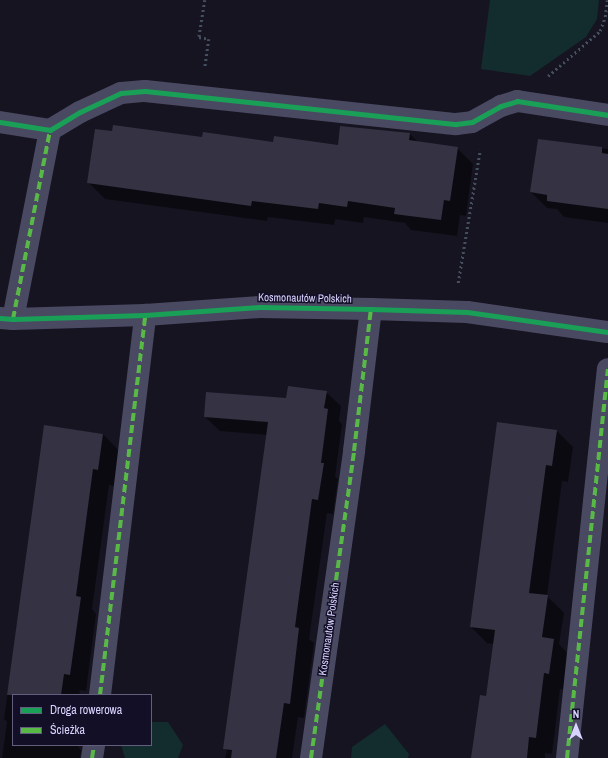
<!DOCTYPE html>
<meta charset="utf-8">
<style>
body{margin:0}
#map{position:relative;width:608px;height:758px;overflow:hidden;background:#161421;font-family:"Archivo Narrow",sans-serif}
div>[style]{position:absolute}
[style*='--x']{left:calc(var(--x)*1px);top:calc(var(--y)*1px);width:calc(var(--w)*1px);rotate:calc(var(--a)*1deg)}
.green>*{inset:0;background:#132c2d}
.shadow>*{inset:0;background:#0007}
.building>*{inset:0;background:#343243}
.path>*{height:2.5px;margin-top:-1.25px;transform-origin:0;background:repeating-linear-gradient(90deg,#44505f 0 2px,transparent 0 5px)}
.minor>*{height:22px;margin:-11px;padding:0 11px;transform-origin:11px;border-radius:11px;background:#4a4962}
.quiet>*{height:4px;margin-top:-2px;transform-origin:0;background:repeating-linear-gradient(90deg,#58b947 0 8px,transparent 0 12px)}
.cycleway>*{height:5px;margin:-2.5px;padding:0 2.5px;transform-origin:2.5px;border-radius:2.5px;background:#1a9f57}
span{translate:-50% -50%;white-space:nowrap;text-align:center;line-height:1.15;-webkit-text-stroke:3px #130f26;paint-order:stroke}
.street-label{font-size:11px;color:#d9d4ff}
.legend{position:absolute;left:12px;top:694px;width:140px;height:52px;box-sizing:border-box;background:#130f26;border:1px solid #625e7d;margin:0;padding:5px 7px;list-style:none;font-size:12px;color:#d9d4ff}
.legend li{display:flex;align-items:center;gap:8px;height:20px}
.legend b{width:20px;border:1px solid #625e7d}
.north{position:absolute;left:556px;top:706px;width:40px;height:40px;-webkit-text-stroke:3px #130f26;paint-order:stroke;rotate:0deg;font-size:11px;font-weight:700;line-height:16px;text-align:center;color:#d9d4ff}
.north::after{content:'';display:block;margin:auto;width:14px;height:18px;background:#d9d4ff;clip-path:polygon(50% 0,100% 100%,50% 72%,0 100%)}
</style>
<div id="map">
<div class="green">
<i style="clip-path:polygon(490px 0,599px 0,597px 19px,586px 37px,530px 76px,481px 69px)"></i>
<i style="clip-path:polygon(151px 722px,168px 722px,183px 745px,178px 758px,125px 758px,121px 745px,151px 745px)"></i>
<i style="clip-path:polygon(385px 724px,409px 754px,408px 758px,351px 758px,352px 747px)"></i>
</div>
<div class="shadow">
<i style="clip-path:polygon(410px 134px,418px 142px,457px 148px,473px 164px,466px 216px,460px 215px,457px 236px,411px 230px,405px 223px,364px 217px,363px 223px,335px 219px,334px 225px,268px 217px,267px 221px,105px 199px,88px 182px,203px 138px,339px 146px)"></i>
<i style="clip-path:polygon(538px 140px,608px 149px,608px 223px,564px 217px,557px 209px,547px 208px,531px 192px)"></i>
<i style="clip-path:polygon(326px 392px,341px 406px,339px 421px,342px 424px,335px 477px,338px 479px,333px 514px,327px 513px,309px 639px,314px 643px,304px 718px,298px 717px,292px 758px,225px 758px,227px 751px,224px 748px,268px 435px,220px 431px,205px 417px)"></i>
<i style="clip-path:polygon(45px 426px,103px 434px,119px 451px,114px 486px,109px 485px,92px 609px,96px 614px,86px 691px,80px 690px,79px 695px,13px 695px,13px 745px,77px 745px,81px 750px,80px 758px,2px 758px,7px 722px,4px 719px)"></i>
<i style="clip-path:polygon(557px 431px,573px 447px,568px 482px,562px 481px,547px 596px,564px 613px,559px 644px,570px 656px,565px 690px,560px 689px,552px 754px,545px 753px,545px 758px,472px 758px,486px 697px,494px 644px,487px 643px,471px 627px)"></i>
</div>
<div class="building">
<i style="clip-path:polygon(113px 125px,202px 137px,203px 132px,273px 142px,274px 136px,338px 145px,340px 126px,410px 133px,409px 140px,458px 147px,450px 201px,444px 200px,441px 220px,394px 214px,395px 208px,348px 201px,347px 207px,319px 203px,318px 209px,252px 201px,251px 206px,87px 183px,95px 129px,112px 131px)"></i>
<i style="clip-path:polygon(538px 139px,602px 147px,602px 153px,608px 154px,608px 209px,547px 201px,547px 195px,530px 192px)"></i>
<i style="clip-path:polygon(288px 386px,327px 391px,324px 408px,328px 409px,321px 463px,324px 463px,318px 500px,312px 499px,295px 627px,299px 628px,290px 704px,284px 703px,276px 758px,231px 758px,232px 750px,223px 749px,268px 422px,204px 417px,206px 392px,286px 398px)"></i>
<i style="clip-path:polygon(497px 422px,557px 430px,552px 466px,546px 465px,529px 593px,548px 595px,542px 637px,554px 639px,549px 674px,544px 673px,536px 738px,529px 737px,527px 758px,471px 758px,480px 695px,486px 696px,495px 630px,470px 627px)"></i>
<i style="clip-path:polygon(44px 425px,103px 434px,98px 470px,93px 469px,76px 596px,81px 597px,70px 675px,64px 674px,61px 695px,7px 695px)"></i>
</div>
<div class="path">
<i style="--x:205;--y:0;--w:37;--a:99"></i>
<i style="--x:199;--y:37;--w:10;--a:11"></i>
<i style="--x:209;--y:39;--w:29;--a:98"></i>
<i style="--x:548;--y:76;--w:69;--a:-40.9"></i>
<i style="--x:600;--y:31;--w:15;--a:-70"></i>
<i style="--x:605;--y:17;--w:17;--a:-83"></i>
<i style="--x:458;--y:283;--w:135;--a:-80.6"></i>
</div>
<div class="minor">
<i style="--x:0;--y:122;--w:51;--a:9.1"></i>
<i style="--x:50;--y:130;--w:35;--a:-31"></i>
<i style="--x:80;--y:112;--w:45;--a:-24.9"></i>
<i style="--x:121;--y:93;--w:24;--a:-5"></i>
<i style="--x:145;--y:91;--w:313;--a:6.1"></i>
<i style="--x:456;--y:124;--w:16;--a:-7"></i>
<i style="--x:472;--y:122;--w:33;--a:-29"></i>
<i style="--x:501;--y:106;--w:17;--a:-17"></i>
<i style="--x:517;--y:101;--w:92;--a:8.7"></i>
<i style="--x:0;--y:318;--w:13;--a:4"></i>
<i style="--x:13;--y:319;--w:132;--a:-1.7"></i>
<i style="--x:145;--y:315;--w:115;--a:-4"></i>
<i style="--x:260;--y:307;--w:111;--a:1"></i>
<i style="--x:371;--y:309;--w:96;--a:1.8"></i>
<i style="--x:467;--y:312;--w:142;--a:8.1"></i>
<i style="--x:13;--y:319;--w:193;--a:-78.9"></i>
<i style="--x:100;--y:695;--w:383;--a:-83.2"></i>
<i style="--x:92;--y:758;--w:13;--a:-81"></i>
<i style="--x:311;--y:758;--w:310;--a:-82"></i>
<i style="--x:354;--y:451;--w:143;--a:-83.2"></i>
<i style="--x:567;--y:758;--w:391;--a:-84"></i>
</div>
<div class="quiet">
<i style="--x:13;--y:319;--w:193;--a:-78.9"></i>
<i style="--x:100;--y:695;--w:383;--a:-83.2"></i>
<i style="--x:92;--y:758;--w:13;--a:-81"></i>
<i style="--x:311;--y:758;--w:310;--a:-82"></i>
<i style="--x:354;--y:451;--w:143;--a:-83.2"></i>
<i style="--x:567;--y:758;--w:391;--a:-84"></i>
</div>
<div class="cycleway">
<i style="--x:0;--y:122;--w:51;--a:9.1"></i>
<i style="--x:50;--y:130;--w:35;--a:-31"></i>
<i style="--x:80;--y:112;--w:45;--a:-24.9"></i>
<i style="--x:121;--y:93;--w:24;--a:-5"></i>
<i style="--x:145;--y:91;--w:313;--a:6.1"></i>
<i style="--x:456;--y:124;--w:16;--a:-7"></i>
<i style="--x:472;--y:122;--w:33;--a:-29"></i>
<i style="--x:501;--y:106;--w:17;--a:-17"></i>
<i style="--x:517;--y:101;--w:92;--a:8.7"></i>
<i style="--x:0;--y:318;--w:13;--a:4"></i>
<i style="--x:13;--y:319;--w:132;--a:-1.7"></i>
<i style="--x:145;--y:315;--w:115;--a:-4"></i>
<i style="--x:260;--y:307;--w:111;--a:1"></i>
<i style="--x:371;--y:309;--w:96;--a:1.8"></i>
<i style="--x:467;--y:312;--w:142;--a:8.1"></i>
</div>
<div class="street-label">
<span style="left:305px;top:298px;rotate:1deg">Kosmonautów Polskich</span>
<span style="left:329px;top:629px;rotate:-82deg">Kosmonautów Polskich</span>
</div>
<ul class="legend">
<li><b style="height:5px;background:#1a9f57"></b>Droga rowerowa</li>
<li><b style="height:5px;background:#58b947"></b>Ścieżka</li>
</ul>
<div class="north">N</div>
</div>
